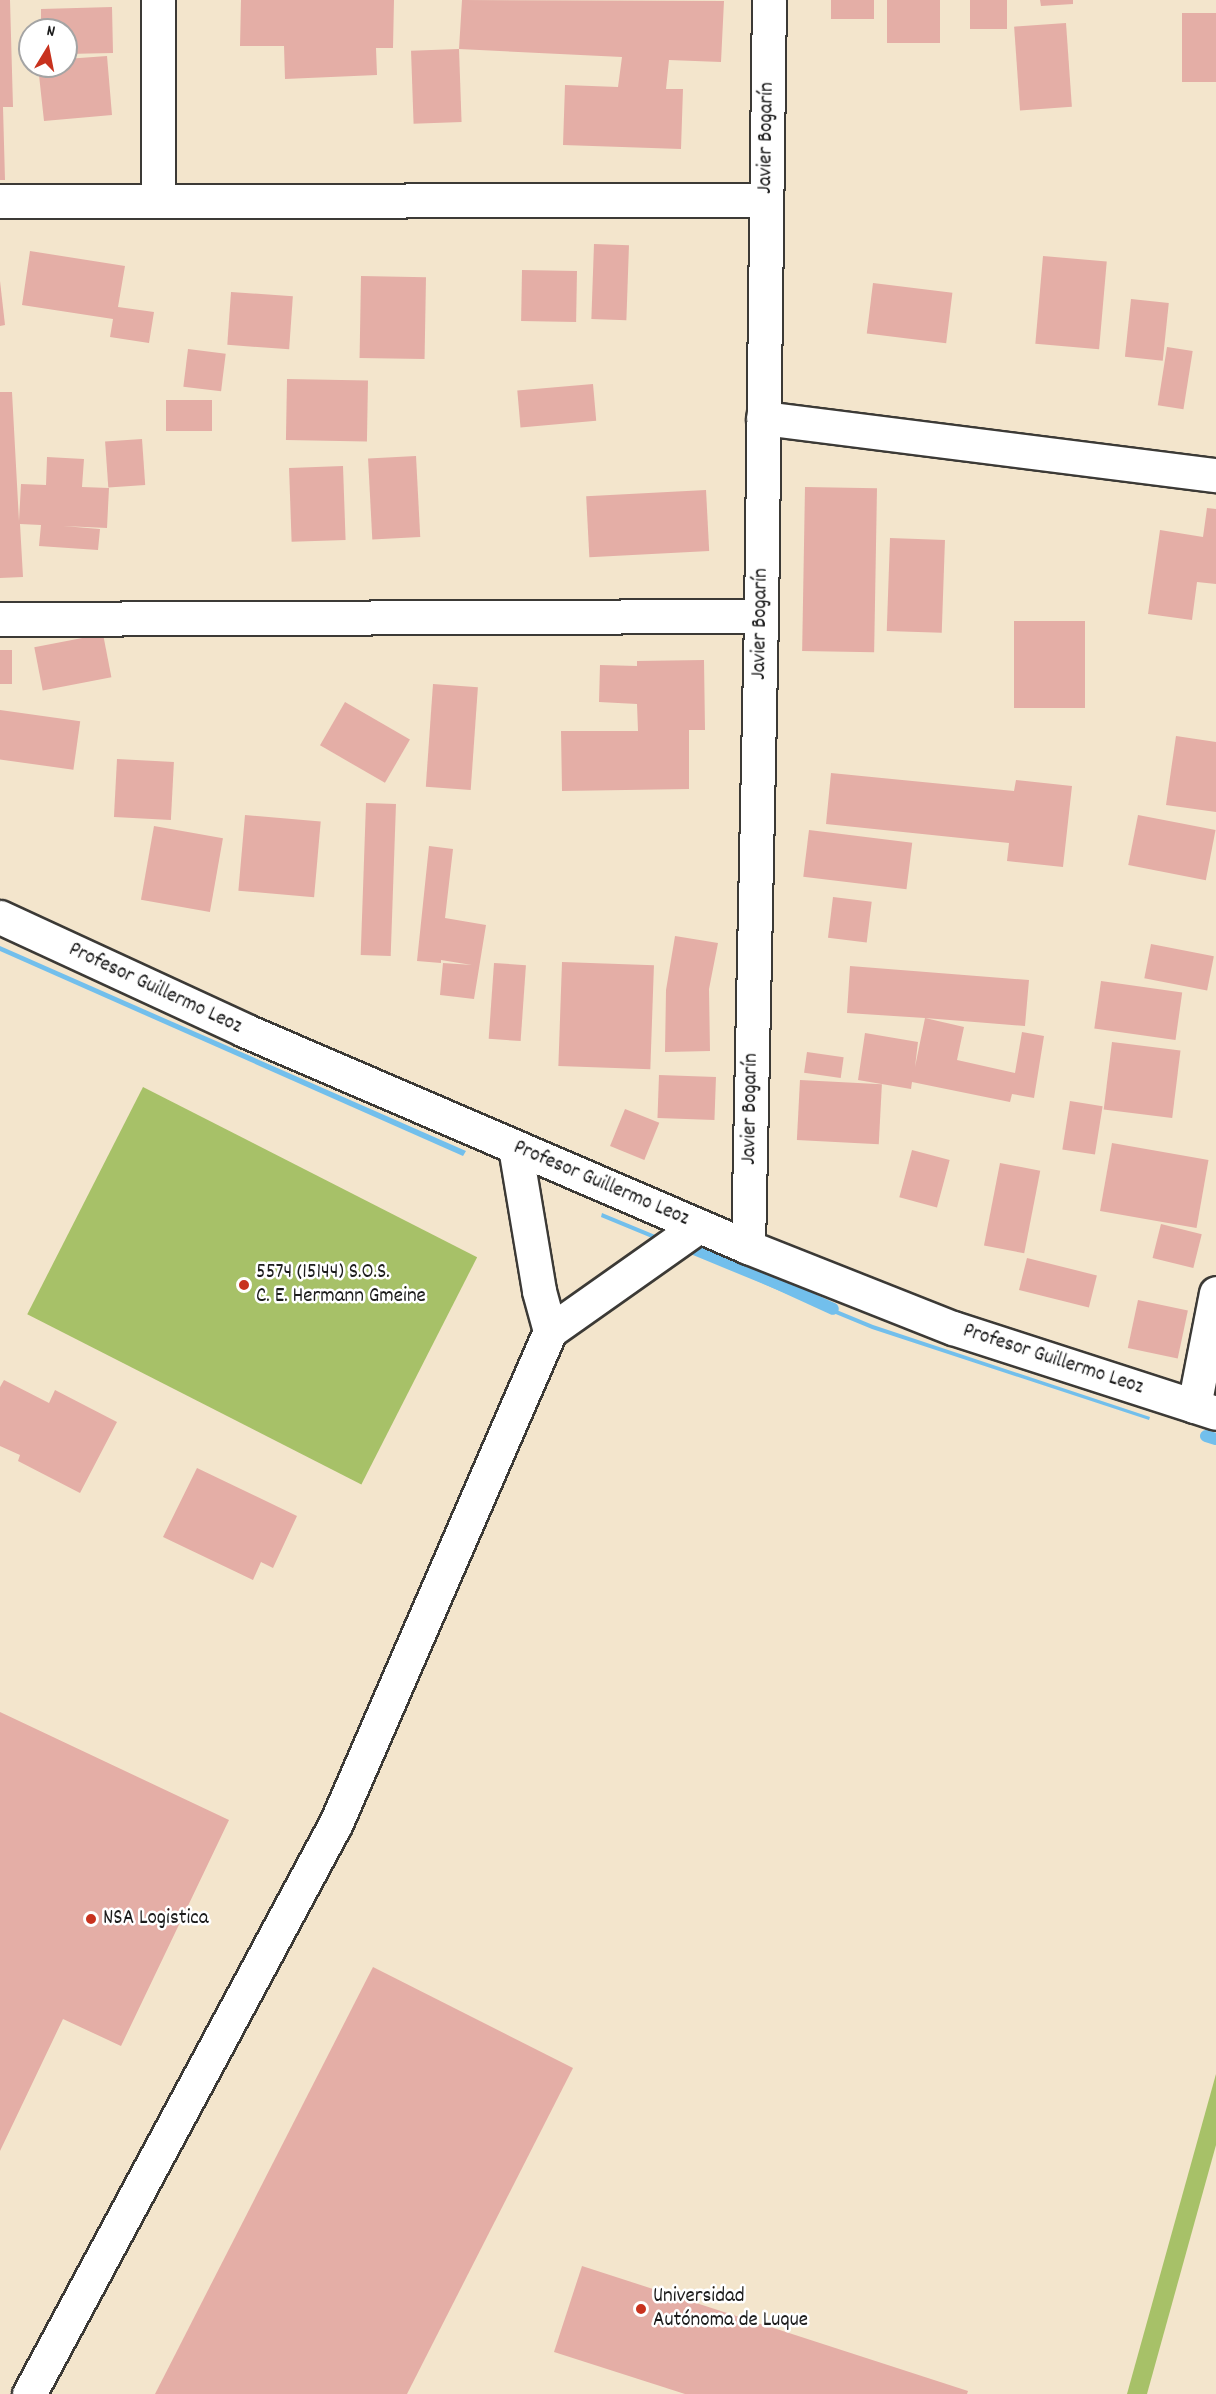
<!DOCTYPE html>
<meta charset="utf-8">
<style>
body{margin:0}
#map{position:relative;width:1216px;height:2394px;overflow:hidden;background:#f3e5cc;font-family:Dekko,sans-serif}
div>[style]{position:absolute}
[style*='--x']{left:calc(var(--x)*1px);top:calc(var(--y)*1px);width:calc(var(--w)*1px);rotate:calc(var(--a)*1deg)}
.green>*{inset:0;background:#a7c168;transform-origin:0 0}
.water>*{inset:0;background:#72bfec}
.stream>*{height:12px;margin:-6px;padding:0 6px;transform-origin:6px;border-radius:6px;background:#72bfec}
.building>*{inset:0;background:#e4aea6;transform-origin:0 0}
.roads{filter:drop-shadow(2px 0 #3c3a36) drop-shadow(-2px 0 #3c3a36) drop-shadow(0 2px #3c3a36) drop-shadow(0 -2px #3c3a36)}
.minor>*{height:33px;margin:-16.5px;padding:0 16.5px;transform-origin:16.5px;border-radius:16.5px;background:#fff}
.dots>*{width:16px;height:16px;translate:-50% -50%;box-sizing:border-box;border:3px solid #fff;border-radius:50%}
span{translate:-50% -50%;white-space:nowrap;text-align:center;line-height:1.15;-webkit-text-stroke:5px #fff;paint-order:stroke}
.street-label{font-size:21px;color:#1c1c1c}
.poi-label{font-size:21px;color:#1c1c1c}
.left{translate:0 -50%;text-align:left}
.north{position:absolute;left:18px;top:18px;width:60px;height:60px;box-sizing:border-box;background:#fff;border:2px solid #a4a4a4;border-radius:50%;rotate:10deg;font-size:16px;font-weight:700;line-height:24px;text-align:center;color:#1c1c1c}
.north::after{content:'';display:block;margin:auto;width:21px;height:27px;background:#c8321e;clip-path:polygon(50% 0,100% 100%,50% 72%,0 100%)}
</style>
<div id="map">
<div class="green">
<i style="left:143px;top:1087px;width:375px;height:255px;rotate:27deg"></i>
<i style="clip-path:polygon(1216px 2074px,1216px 2145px,1147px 2394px,1127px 2394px)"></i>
</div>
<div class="water">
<i style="clip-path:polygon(0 946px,466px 1151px,463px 1156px,0 951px)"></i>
<i style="clip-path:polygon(602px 1213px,873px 1325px,1150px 1417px,1149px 1420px,872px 1329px,601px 1217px)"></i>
</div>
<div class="stream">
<i style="--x:700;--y:1248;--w:146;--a:24.6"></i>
<i style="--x:1206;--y:1436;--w:10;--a:17"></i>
</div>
<div class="building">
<i style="clip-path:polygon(0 0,10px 0,13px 107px,3px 107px,5px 180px,0 180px)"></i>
<i style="clip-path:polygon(241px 0,394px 0,393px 48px,376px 48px,377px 75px,285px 79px,284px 46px,240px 46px)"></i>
<i style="clip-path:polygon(462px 0,724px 1px,721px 62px,669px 60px,666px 89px,683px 89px,681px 149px,563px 145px,565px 85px,618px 87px,622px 57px,459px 49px)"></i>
<i style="left:831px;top:0;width:43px;height:19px"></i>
<i style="left:887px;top:0;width:53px;height:43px"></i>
<i style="left:970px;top:0;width:37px;height:29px"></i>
<i style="clip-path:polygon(1040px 0,1073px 0,1073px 4px,1041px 6px)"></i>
<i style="clip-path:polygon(112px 7px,113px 53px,66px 54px,66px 30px,41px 30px,41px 9px)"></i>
<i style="left:1216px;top:13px;width:69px;height:34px;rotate:90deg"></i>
<i style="left:1066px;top:23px;width:84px;height:52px;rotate:86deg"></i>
<i style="left:459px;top:49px;width:73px;height:48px;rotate:88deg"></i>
<i style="clip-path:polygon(107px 56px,112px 115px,44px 121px,38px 66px,66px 66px,66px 59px)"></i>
<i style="left:594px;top:244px;width:35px;height:75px;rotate:2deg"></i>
<i style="clip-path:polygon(30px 251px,125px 266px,118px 307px,154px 312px,149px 343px,110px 337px,113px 319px,22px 305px)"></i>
<i style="left:1043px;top:256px;width:64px;height:88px;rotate:5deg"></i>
<i style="left:522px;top:270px;width:55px;height:51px;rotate:1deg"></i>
<i style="left:361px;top:276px;width:65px;height:82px;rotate:1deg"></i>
<i style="clip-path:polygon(0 281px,5px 325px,0 326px)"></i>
<i style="left:873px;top:283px;width:80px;height:51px;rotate:7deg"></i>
<i style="left:231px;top:292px;width:62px;height:53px;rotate:4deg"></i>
<i style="left:1131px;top:299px;width:38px;height:58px;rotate:6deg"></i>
<i style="left:1167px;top:347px;width:26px;height:59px;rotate:9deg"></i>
<i style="left:188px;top:349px;width:38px;height:38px;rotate:7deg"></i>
<i style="left:287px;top:379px;width:81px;height:61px;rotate:1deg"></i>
<i style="left:593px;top:384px;width:37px;height:76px;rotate:85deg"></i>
<i style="clip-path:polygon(0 392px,12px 392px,19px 521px,21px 484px,46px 485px,47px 457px,84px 459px,82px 487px,109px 488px,107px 528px,63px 526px,100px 529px,98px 550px,39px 546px,41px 525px,20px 524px,23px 577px,0 578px)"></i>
<i style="left:212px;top:400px;width:31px;height:46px;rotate:90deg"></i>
<i style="left:142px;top:439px;width:46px;height:37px;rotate:86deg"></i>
<i style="left:416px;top:456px;width:81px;height:48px;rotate:87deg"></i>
<i style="left:343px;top:466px;width:74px;height:54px;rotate:88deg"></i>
<i style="left:805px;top:487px;width:72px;height:164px;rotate:1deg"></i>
<i style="left:706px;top:490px;width:61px;height:120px;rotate:87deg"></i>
<i style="clip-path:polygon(1207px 508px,1216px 509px,1216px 584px,1197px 582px,1192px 620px,1148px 614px,1160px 530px,1203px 537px)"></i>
<i style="left:890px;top:538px;width:55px;height:93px;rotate:2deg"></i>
<i style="left:1014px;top:621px;width:71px;height:87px"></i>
<i style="left:103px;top:634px;width:44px;height:70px;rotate:79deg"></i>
<i style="left:0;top:650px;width:12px;height:34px"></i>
<i style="clip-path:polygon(704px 660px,705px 730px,689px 730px,689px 789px,562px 791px,561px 731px,638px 731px,637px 704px,599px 702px,600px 665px,637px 666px,637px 661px)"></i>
<i style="left:433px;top:684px;width:45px;height:103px;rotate:4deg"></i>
<i style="left:345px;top:702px;width:75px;height:50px;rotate:30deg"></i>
<i style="left:0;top:710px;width:81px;height:49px;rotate:8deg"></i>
<i style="clip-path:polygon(1176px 736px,1216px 742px,1216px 812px,1166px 805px)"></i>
<i style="left:117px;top:759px;width:57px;height:58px;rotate:3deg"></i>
<i style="clip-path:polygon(831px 773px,1014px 791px,1016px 780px,1072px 786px,1063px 867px,1007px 861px,1009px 843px,826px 824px)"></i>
<i style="left:366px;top:803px;width:30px;height:152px;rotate:2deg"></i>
<i style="left:245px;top:815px;width:76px;height:76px;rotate:5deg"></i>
<i style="left:1138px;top:815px;width:79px;height:51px;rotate:11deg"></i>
<i style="left:154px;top:826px;width:70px;height:75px;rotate:10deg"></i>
<i style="left:809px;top:830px;width:104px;height:47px;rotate:7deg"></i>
<i style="clip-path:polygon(429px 846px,453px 849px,445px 918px,486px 925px,474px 999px,440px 995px,443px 963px,472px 965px,441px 960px,441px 963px,417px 961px)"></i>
<i style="left:833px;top:897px;width:39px;height:41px;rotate:7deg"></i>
<i style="clip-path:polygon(675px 936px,718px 943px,709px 989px,710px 1051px,665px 1052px,666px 990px)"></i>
<i style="left:1151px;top:944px;width:64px;height:35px;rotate:11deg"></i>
<i style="left:562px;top:962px;width:92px;height:104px;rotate:2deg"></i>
<i style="left:494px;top:963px;width:32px;height:76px;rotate:4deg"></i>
<i style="clip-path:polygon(850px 966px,1029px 980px,1025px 1026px,925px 1018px,964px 1027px,957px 1060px,1015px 1073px,1022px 1032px,1044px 1036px,1034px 1098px,1012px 1094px,1010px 1102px,912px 1082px,911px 1089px,858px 1080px,865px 1033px,918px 1042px,915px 1067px,925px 1018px,847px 1013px)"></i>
<i style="left:1101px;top:981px;width:82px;height:48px;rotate:8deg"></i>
<i style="left:1112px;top:1042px;width:69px;height:68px;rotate:7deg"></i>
<i style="left:807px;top:1052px;width:37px;height:21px;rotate:8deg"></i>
<i style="left:659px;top:1075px;width:57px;height:43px;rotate:2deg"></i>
<i style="left:800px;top:1080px;width:82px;height:60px;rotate:3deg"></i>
<i style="left:1070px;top:1101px;width:33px;height:49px;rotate:9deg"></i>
<i style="left:625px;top:1109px;width:37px;height:40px;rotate:22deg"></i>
<i style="left:1112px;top:1143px;width:98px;height:69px;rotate:10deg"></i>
<i style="left:912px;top:1150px;width:39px;height:49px;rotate:15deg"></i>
<i style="left:1000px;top:1163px;width:41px;height:84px;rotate:11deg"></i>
<i style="left:1161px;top:1224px;width:42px;height:35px;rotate:14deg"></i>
<i style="left:1027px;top:1258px;width:72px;height:33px;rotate:14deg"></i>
<i style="left:1138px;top:1300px;width:51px;height:49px;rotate:12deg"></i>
<i style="clip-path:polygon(4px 1380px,49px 1403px,55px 1390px,117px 1422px,80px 1493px,18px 1461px,20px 1455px,0 1446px,0 1387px)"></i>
<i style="clip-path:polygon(197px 1468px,297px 1516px,273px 1568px,261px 1562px,253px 1580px,163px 1537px)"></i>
<i style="clip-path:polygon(0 1712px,229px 1820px,121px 2046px,63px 2019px,0 2151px)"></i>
<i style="clip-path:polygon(373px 1967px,573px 2068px,407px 2394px,155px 2394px)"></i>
<i style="clip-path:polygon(582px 2266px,968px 2391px,967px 2394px,685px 2394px,554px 2352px)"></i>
</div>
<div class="roads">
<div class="minor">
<i style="--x:158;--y:0;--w:201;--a:90"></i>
<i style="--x:0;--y:201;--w:766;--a:-0.07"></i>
<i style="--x:763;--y:418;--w:457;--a:7.2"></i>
<i style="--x:0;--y:619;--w:761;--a:-0.23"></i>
<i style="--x:0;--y:917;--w:269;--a:24.8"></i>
<i style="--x:244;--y:1030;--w:549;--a:23.29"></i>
<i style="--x:748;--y:1247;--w:220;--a:21.6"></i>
<i style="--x:953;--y:1328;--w:276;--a:17.9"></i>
<i style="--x:515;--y:1147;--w:146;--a:80.5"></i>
<i style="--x:539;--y:1291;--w:41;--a:74.6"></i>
<i style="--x:550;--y:1331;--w:182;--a:-35.2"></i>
<i style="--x:748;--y:1247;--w:631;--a:-88.82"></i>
<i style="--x:761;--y:616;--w:616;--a:-89.26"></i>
<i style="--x:1194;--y:1406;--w:115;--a:-79"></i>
<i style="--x:29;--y:2394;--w:648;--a:-61.74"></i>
<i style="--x:336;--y:1823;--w:537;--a:-66.49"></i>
</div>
</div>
<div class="dots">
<i style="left:244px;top:1285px;background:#c8321e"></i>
<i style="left:91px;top:1919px;background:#c8321e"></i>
<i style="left:641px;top:2309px;background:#c8321e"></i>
</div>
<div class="street-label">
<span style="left:767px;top:138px;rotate:-89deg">Javier Bogarín</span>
<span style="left:761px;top:624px;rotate:-89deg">Javier Bogarín</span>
<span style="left:155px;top:989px;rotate:25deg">Profesor Guillermo Leoz</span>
<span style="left:751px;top:1109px;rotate:-89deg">Javier Bogarín</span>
<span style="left:601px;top:1184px;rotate:23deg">Profesor Guillermo Leoz</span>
<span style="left:1053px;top:1360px;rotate:18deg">Profesor Guillermo Leoz</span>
</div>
<div class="poi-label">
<span class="left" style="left:256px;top:1285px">5574 (15144) S.O.S.<br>C. E. Hermann Gmeine</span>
<span class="left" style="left:103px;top:1919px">NSA Logistica</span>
<span class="left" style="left:653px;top:2309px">Universidad<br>Autónoma de Luque</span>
</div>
<div class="north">N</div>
</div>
